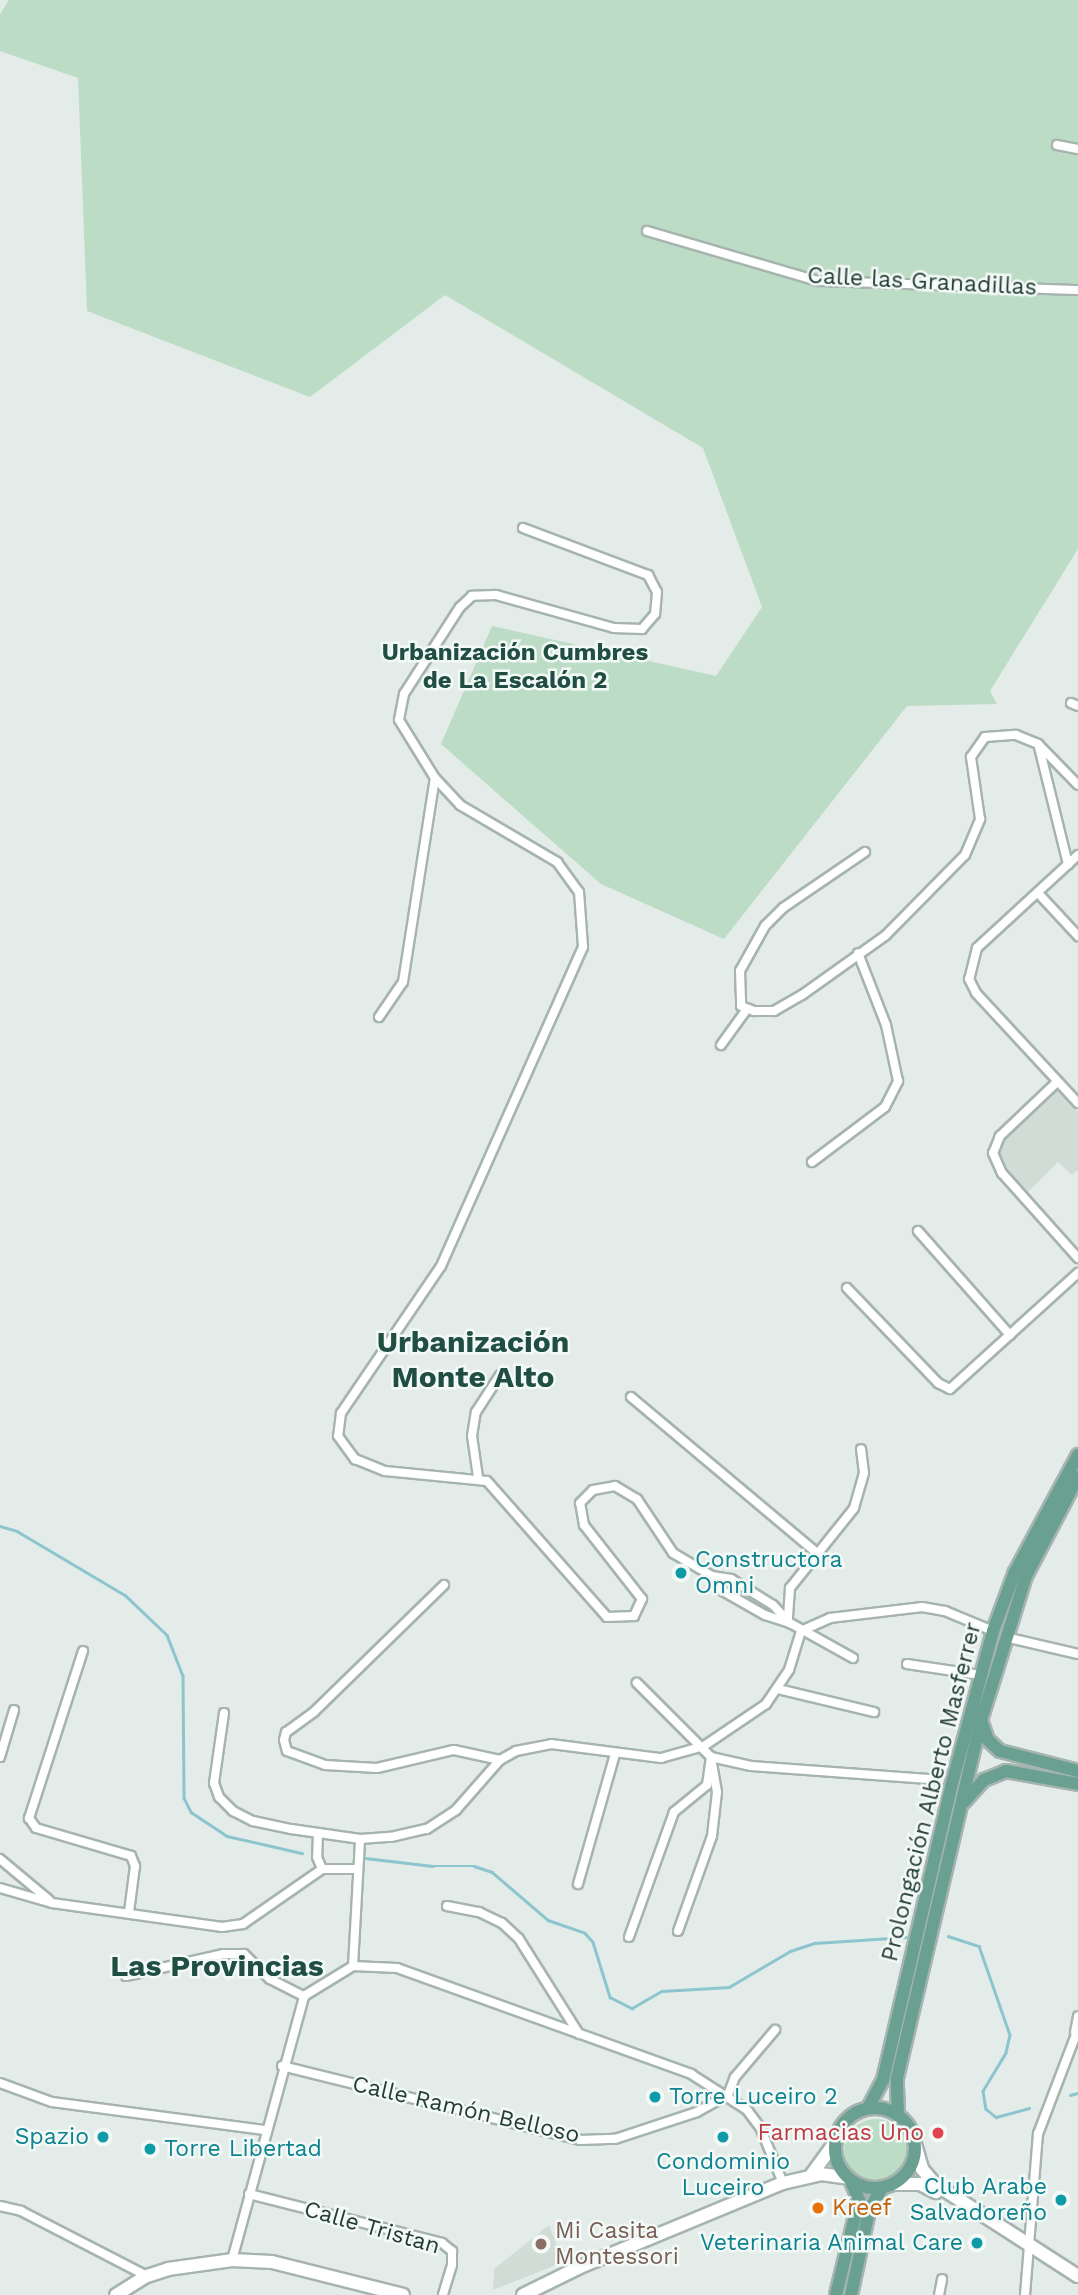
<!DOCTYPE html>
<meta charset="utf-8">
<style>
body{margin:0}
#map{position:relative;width:1078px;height:2295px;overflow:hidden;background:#e3ece8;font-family:"Work Sans",sans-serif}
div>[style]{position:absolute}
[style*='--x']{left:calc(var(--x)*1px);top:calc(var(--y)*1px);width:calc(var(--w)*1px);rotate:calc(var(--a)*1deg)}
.built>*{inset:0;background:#d1dcd7}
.green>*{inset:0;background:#bddcc5}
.round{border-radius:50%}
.stream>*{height:2.5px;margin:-1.25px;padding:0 1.25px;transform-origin:1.25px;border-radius:1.25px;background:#8dc5cf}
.roads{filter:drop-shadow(2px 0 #a6b4af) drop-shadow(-2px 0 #a6b4af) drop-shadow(0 2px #a6b4af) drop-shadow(0 -2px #a6b4af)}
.street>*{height:8px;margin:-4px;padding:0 4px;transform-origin:4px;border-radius:4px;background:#fff}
.secondary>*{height:12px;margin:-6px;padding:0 6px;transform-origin:6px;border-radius:6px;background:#fff}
.primary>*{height:12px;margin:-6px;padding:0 6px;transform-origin:6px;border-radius:6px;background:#69a092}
.primary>.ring{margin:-6px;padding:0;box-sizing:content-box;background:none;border:12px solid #69a092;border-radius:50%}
.dots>*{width:19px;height:19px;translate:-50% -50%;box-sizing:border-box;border:4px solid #f3f9f6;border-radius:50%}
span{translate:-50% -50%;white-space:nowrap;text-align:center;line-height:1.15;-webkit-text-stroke:5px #f3f9f6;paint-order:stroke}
.street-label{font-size:23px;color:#233d36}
.culture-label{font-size:23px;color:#0d838f}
.left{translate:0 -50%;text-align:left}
.right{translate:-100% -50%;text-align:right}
.health-label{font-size:23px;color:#be3a42}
.food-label{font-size:23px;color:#c56008}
.education-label{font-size:23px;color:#785e54}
.neighbourhood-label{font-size:24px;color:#204e43;font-weight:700}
.district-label{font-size:30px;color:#204e43;font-weight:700}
</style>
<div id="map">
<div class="built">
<i style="clip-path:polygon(1057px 1089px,1078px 1112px,1078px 1170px,1072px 1175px,1058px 1162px,1026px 1194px,998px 1155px,1004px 1139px)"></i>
<i style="clip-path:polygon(549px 2225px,564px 2262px,493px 2290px,494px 2269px)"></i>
</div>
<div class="green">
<i style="clip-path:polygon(9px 0,1078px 0,1078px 549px,990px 691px,997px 704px,907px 706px,724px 939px,601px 884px,441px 744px,492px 626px,716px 676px,762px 607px,703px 448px,445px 295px,310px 397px,87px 311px,78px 78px,0 51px,0 14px)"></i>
<i class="round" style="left:844px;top:2119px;width:64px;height:64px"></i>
</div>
<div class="stream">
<i style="--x:0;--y:1526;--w:18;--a:16"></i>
<i style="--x:17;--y:1531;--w:126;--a:30.7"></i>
<i style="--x:125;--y:1595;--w:58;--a:43.6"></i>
<i style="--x:167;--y:1635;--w:44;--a:68.7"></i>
<i style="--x:183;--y:1676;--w:122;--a:89.5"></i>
<i style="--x:184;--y:1798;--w:16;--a:63"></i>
<i style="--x:191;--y:1812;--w:43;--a:33.7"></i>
<i style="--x:227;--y:1836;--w:77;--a:12.8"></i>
<i style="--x:365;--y:1858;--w:68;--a:6.7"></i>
<i style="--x:433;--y:1866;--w:41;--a:0"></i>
<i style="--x:474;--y:1866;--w:19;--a:18"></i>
<i style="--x:492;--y:1872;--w:74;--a:40.6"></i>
<i style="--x:548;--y:1920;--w:39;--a:19"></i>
<i style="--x:585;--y:1933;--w:12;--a:48"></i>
<i style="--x:593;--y:1942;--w:58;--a:72.8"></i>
<i style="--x:610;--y:1997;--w:25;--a:27"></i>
<i style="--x:632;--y:2008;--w:34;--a:-30"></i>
<i style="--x:662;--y:1991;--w:67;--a:-3.4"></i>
<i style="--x:729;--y:1987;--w:71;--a:-30.5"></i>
<i style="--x:790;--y:1951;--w:26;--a:-18"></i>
<i style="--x:815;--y:1943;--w:91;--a:-3.8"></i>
<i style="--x:948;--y:1936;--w:33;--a:18"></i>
<i style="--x:979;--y:1946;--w:94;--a:70.8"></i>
<i style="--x:1010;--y:2035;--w:18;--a:103"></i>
<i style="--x:1006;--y:2053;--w:44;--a:121.2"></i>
<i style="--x:983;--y:2091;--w:18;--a:81"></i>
<i style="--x:986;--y:2109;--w:13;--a:39"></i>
<i style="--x:996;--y:2117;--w:34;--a:-15"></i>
<i style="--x:1070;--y:2095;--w:8;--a:-14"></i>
</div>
<div class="roads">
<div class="street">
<i style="--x:1057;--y:145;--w:21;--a:11"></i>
<i style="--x:647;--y:231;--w:178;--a:16.3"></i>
<i style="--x:818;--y:281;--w:260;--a:2"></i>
<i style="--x:523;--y:528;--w:134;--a:20.6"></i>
<i style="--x:648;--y:575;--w:19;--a:62"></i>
<i style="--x:657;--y:592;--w:22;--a:95"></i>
<i style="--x:655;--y:614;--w:20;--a:131"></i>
<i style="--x:642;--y:629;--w:28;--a:-178"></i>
<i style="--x:614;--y:628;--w:123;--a:-164.4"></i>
<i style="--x:496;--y:595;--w:24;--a:178"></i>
<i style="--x:472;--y:596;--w:16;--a:137"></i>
<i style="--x:460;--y:607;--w:103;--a:122.8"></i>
<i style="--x:404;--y:694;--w:26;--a:101"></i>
<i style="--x:399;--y:720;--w:68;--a:58.2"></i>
<i style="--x:435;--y:778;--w:37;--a:47"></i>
<i style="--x:460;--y:805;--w:113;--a:30.4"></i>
<i style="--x:557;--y:862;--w:37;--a:54"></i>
<i style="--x:579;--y:892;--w:55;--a:85.8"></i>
<i style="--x:583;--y:947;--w:349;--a:114"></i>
<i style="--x:441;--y:1266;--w:178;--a:124.2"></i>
<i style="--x:341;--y:1413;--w:23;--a:97"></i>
<i style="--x:338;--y:1436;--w:29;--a:54"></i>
<i style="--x:355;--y:1459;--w:32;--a:22"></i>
<i style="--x:385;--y:1471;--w:102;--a:5.6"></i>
<i style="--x:487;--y:1481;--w:181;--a:48.6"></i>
<i style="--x:607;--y:1617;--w:27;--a:-2"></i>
<i style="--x:634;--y:1616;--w:19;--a:-65"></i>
<i style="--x:642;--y:1599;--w:94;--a:-128.1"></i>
<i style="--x:584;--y:1525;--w:22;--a:-100"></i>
<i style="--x:580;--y:1503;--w:18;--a:-45"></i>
<i style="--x:593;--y:1490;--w:22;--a:-10"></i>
<i style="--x:615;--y:1486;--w:26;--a:31"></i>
<i style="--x:637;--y:1499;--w:65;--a:56.3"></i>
<i style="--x:673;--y:1553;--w:45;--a:30.5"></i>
<i style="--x:712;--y:1576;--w:19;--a:9"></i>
<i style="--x:731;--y:1579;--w:49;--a:31.8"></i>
<i style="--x:773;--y:1605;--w:25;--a:47"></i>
<i style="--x:1071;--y:703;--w:8;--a:23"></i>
<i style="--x:1039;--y:747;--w:121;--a:76.1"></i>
<i style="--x:865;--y:852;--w:99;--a:145.7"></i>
<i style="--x:783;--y:908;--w:25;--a:135"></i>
<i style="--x:765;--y:926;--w:51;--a:119.1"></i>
<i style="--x:740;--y:971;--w:35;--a:88"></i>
<i style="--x:741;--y:1006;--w:14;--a:21"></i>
<i style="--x:754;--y:1011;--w:20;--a:0"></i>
<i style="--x:774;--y:1011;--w:32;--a:-30"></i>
<i style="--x:802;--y:995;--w:103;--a:-35.5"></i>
<i style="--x:886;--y:935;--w:112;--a:-45.4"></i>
<i style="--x:965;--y:855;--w:39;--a:-67"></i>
<i style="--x:980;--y:819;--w:63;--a:-98.3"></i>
<i style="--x:971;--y:757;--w:24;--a:-55"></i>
<i style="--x:985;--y:737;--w:31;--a:-4"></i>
<i style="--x:1016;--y:735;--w:24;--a:22"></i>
<i style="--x:1038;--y:744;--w:57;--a:45.7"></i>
<i style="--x:1078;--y:855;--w:137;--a:137.4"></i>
<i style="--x:977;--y:948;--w:32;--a:104"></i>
<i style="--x:969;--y:979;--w:16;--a:63"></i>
<i style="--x:976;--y:993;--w:150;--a:47.2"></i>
<i style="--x:1038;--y:893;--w:59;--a:47.1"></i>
<i style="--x:379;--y:1017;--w:42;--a:-55.6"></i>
<i style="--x:403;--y:982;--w:206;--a:-81.1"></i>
<i style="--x:721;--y:1045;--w:44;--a:-54.2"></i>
<i style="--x:1057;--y:1082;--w:79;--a:136.5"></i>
<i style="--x:1000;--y:1136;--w:18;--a:112"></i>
<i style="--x:993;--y:1153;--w:22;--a:66"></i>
<i style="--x:1002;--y:1173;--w:114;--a:48.2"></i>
<i style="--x:812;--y:1162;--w:91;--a:-37"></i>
<i style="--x:885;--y:1107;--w:29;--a:-63"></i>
<i style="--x:898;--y:1081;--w:57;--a:-102.1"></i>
<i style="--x:886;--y:1025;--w:77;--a:-111.3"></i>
<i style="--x:918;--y:1231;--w:139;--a:48.5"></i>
<i style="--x:847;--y:1288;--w:132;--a:46.2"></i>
<i style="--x:938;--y:1383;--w:13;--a:27"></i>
<i style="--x:950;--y:1389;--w:173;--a:-42.2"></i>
<i style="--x:631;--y:1397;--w:241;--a:40"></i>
<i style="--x:478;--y:1477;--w:41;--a:-98.3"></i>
<i style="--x:472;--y:1436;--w:24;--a:-81"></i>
<i style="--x:476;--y:1412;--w:44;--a:-57"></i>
<i style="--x:712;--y:1576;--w:17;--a:57"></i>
<i style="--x:721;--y:1590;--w:51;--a:29.6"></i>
<i style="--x:765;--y:1615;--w:26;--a:18"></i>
<i style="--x:790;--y:1623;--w:72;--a:29.1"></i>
<i style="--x:444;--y:1585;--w:182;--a:135.7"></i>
<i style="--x:314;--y:1712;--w:34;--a:144"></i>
<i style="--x:286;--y:1732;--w:8;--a:104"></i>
<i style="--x:284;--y:1740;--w:11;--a:75"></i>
<i style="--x:287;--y:1751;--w:40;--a:20.2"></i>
<i style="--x:325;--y:1765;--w:52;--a:3.3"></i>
<i style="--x:377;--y:1768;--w:79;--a:-13.2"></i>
<i style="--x:454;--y:1750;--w:47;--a:12.3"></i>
<i style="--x:788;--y:1617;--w:29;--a:-86"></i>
<i style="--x:790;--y:1588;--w:102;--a:-51.3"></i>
<i style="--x:854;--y:1508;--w:36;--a:-74"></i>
<i style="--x:864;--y:1473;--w:24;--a:-97"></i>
<i style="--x:1005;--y:1637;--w:75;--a:13.1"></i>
<i style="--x:83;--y:1651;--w:176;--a:107.9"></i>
<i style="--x:29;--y:1818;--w:12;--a:55"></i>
<i style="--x:36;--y:1828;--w:99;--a:16.4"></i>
<i style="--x:131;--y:1856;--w:11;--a:68"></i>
<i style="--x:135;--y:1866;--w:46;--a:97.4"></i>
<i style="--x:907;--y:1664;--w:74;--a:8.6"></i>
<i style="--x:778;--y:1689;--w:99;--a:13.5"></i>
<i style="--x:224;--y:1713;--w:71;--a:98.1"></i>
<i style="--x:214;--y:1783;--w:15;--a:70"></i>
<i style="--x:219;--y:1797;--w:20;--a:45"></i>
<i style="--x:233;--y:1811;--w:22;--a:27"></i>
<i style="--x:253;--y:1821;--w:39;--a:12"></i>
<i style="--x:291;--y:1829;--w:70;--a:8.2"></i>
<i style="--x:360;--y:1839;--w:31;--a:-4"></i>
<i style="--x:391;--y:1837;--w:37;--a:-13"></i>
<i style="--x:427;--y:1829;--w:35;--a:-33"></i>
<i style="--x:456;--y:1810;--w:67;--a:-48.7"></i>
<i style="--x:500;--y:1760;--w:18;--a:-29"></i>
<i style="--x:516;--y:1751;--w:36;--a:-11"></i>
<i style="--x:551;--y:1744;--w:111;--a:7.3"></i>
<i style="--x:661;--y:1758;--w:45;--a:-15.6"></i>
<i style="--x:704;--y:1746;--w:75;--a:-34.1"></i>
<i style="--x:766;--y:1704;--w:41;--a:-55.9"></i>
<i style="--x:789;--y:1670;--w:41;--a:-72.9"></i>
<i style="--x:801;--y:1631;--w:32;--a:-24"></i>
<i style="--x:830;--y:1618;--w:93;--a:-6.8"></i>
<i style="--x:922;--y:1607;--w:23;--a:10"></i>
<i style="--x:945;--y:1611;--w:52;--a:22.6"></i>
<i style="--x:0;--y:1757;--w:49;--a:-73.4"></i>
<i style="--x:318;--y:1833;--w:24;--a:92"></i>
<i style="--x:317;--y:1857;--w:13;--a:67"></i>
<i style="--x:0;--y:1859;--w:64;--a:39.9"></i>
<i style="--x:578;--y:1884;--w:135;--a:-74.1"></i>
<i style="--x:0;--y:1888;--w:54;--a:16.1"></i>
<i style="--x:52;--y:1903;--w:172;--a:8"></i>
<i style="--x:222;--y:1927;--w:21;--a:-8"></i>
<i style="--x:243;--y:1924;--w:96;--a:-34.8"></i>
<i style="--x:322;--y:1869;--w:36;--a:0"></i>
<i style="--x:447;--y:1906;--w:33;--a:11"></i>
<i style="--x:479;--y:1912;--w:25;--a:26"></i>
<i style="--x:502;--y:1923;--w:23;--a:43"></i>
<i style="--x:519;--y:1939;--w:112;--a:57.7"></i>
<i style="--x:678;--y:1931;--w:101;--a:-70.3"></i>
<i style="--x:712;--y:1836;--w:44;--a:-83.5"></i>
<i style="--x:717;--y:1792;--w:36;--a:-100"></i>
<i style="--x:711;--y:1757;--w:41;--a:12.7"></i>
<i style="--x:751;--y:1766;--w:178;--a:4.2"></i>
<i style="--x:629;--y:1937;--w:133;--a:-70.2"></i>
<i style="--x:674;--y:1812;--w:43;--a:-39.3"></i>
<i style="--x:707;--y:1785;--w:28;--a:-82"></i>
<i style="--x:711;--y:1757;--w:105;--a:-135"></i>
<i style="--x:353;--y:1966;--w:127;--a:-86.8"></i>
<i style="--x:126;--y:1976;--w:99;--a:-12.8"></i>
<i style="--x:223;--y:1954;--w:21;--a:0"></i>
<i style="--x:244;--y:1954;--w:36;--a:44"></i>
<i style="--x:270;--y:1979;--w:38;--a:27"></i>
<i style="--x:1075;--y:2032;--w:16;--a:-79"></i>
<i style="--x:282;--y:2066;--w:307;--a:13.9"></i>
<i style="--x:580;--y:2140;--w:35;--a:-2"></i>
<i style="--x:615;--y:2139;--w:86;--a:-18.2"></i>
<i style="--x:697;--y:2112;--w:35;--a:-29"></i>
<i style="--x:728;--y:2095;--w:19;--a:-69"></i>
<i style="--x:735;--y:2077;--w:62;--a:-49.6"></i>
<i style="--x:0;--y:2083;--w:55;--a:20.1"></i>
<i style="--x:52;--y:2102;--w:214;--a:7.5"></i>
<i style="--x:249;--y:2194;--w:199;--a:14.2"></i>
<i style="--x:442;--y:2243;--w:13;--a:39"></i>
<i style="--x:452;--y:2251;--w:14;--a:90"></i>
<i style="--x:452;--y:2265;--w:31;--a:107"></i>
<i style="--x:0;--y:2206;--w:22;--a:13"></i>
<i style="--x:21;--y:2211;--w:142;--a:27.3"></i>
<i style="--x:232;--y:2260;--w:274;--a:-74.7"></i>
<i style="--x:304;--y:1996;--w:57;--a:-31.5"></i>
<i style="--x:353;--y:1966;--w:44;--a:2.6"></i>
<i style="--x:397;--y:1968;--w:313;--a:19.8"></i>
<i style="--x:691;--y:2074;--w:67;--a:32.7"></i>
<i style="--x:747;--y:2110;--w:21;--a:53"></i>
<i style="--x:760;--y:2127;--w:61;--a:67.7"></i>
<i style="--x:939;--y:2295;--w:16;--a:-79"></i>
<i style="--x:1025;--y:2295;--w:162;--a:-85.4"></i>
<i style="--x:1038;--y:2134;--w:112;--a:-69.1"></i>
</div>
<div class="secondary">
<i style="--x:915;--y:2144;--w:26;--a:74"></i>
<i style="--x:922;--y:2169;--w:20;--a:49"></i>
<i style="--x:935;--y:2184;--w:170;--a:32.8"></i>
<i style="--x:812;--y:2174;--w:39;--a:-54"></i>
<i style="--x:894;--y:2184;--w:26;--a:0"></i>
<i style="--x:920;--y:2184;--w:18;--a:27"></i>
<i style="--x:116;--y:2295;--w:36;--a:-32"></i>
<i style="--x:147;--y:2276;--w:22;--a:-18"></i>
<i style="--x:168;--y:2269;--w:65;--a:-8"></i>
<i style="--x:232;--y:2260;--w:40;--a:2.9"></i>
<i style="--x:272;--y:2262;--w:135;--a:14.1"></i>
<i style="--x:523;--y:2295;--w:64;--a:-26.2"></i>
<i style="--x:580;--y:2267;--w:220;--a:-22.5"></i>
<i style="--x:783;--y:2183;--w:39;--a:-13"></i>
<i style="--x:821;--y:2174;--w:28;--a:8"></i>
</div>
<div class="primary">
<i style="--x:982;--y:1723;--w:18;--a:71"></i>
<i style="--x:988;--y:1740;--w:16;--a:43"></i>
<i style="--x:1000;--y:1751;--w:81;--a:14.4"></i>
<i style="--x:964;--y:1802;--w:30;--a:-48"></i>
<i style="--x:984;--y:1780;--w:24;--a:-22"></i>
<i style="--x:1006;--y:1771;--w:73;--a:10.2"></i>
<i class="ring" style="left:835px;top:2108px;width:68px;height:68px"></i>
<i style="--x:868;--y:2108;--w:32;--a:-62"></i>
<i style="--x:883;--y:2080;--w:301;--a:-76.9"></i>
<i style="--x:951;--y:1787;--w:162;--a:-74.9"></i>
<i style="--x:993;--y:1631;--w:63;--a:-69.6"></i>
<i style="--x:1015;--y:1572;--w:133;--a:-61.7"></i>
<i style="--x:898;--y:2115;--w:37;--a:-92"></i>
<i style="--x:897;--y:2078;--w:371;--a:-76.8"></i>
<i style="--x:982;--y:1717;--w:148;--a:-72.7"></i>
<i style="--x:1026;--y:1576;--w:112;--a:-62.3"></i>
<i style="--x:836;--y:2295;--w:98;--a:-76.4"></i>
<i style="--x:859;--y:2200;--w:21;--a:-113"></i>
<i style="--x:851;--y:2295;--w:86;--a:-77.9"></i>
<i style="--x:869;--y:2211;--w:26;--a:-61"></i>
</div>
</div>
<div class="dots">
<i style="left:681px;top:1573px;background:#0f9aa8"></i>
<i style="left:655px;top:2097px;background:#0f9aa8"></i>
<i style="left:938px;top:2133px;background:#e0444e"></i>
<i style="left:103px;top:2137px;background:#0f9aa8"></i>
<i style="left:723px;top:2137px;background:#0f9aa8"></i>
<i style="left:150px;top:2149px;background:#0f9aa8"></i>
<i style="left:1061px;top:2200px;background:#0f9aa8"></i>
<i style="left:818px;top:2208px;background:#e8710a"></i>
<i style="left:977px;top:2243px;background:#0f9aa8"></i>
<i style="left:541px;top:2244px;background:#8d6e63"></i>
</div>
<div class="street-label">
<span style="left:922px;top:282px;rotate:3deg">Calle las Granadillas</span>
<span style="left:932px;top:1792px;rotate:-76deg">Prolongación Alberto Masferrer</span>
<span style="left:466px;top:2110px;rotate:13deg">Calle Ramón Belloso</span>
<span style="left:372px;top:2228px;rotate:16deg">Calle Tristan</span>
</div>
<div class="culture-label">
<span class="left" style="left:695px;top:1573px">Constructora<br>Omni</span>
<span class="left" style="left:669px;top:2097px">Torre Luceiro 2</span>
<span class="right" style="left:89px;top:2137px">Spazio</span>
<span class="left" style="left:164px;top:2149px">Torre Libertad</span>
<span style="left:723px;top:2175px">Condominio<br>Luceiro</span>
<span class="right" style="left:1047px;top:2200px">Club Arabe<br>Salvadoreño</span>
<span class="right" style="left:963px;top:2243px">Veterinaria Animal Care</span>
</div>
<div class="health-label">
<span class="right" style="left:924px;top:2133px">Farmacias Uno</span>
</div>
<div class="food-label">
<span class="left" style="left:832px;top:2208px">Kreef</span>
</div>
<div class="education-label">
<span class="left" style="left:555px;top:2244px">Mi Casita<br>Montessori</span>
</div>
<div class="neighbourhood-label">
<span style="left:515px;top:667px">Urbanización Cumbres<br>de La Escalón 2</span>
</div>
<div class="district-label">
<span style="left:473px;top:1359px">Urbanización<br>Monte Alto</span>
<span style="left:217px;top:1966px">Las Provincias</span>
</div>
</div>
